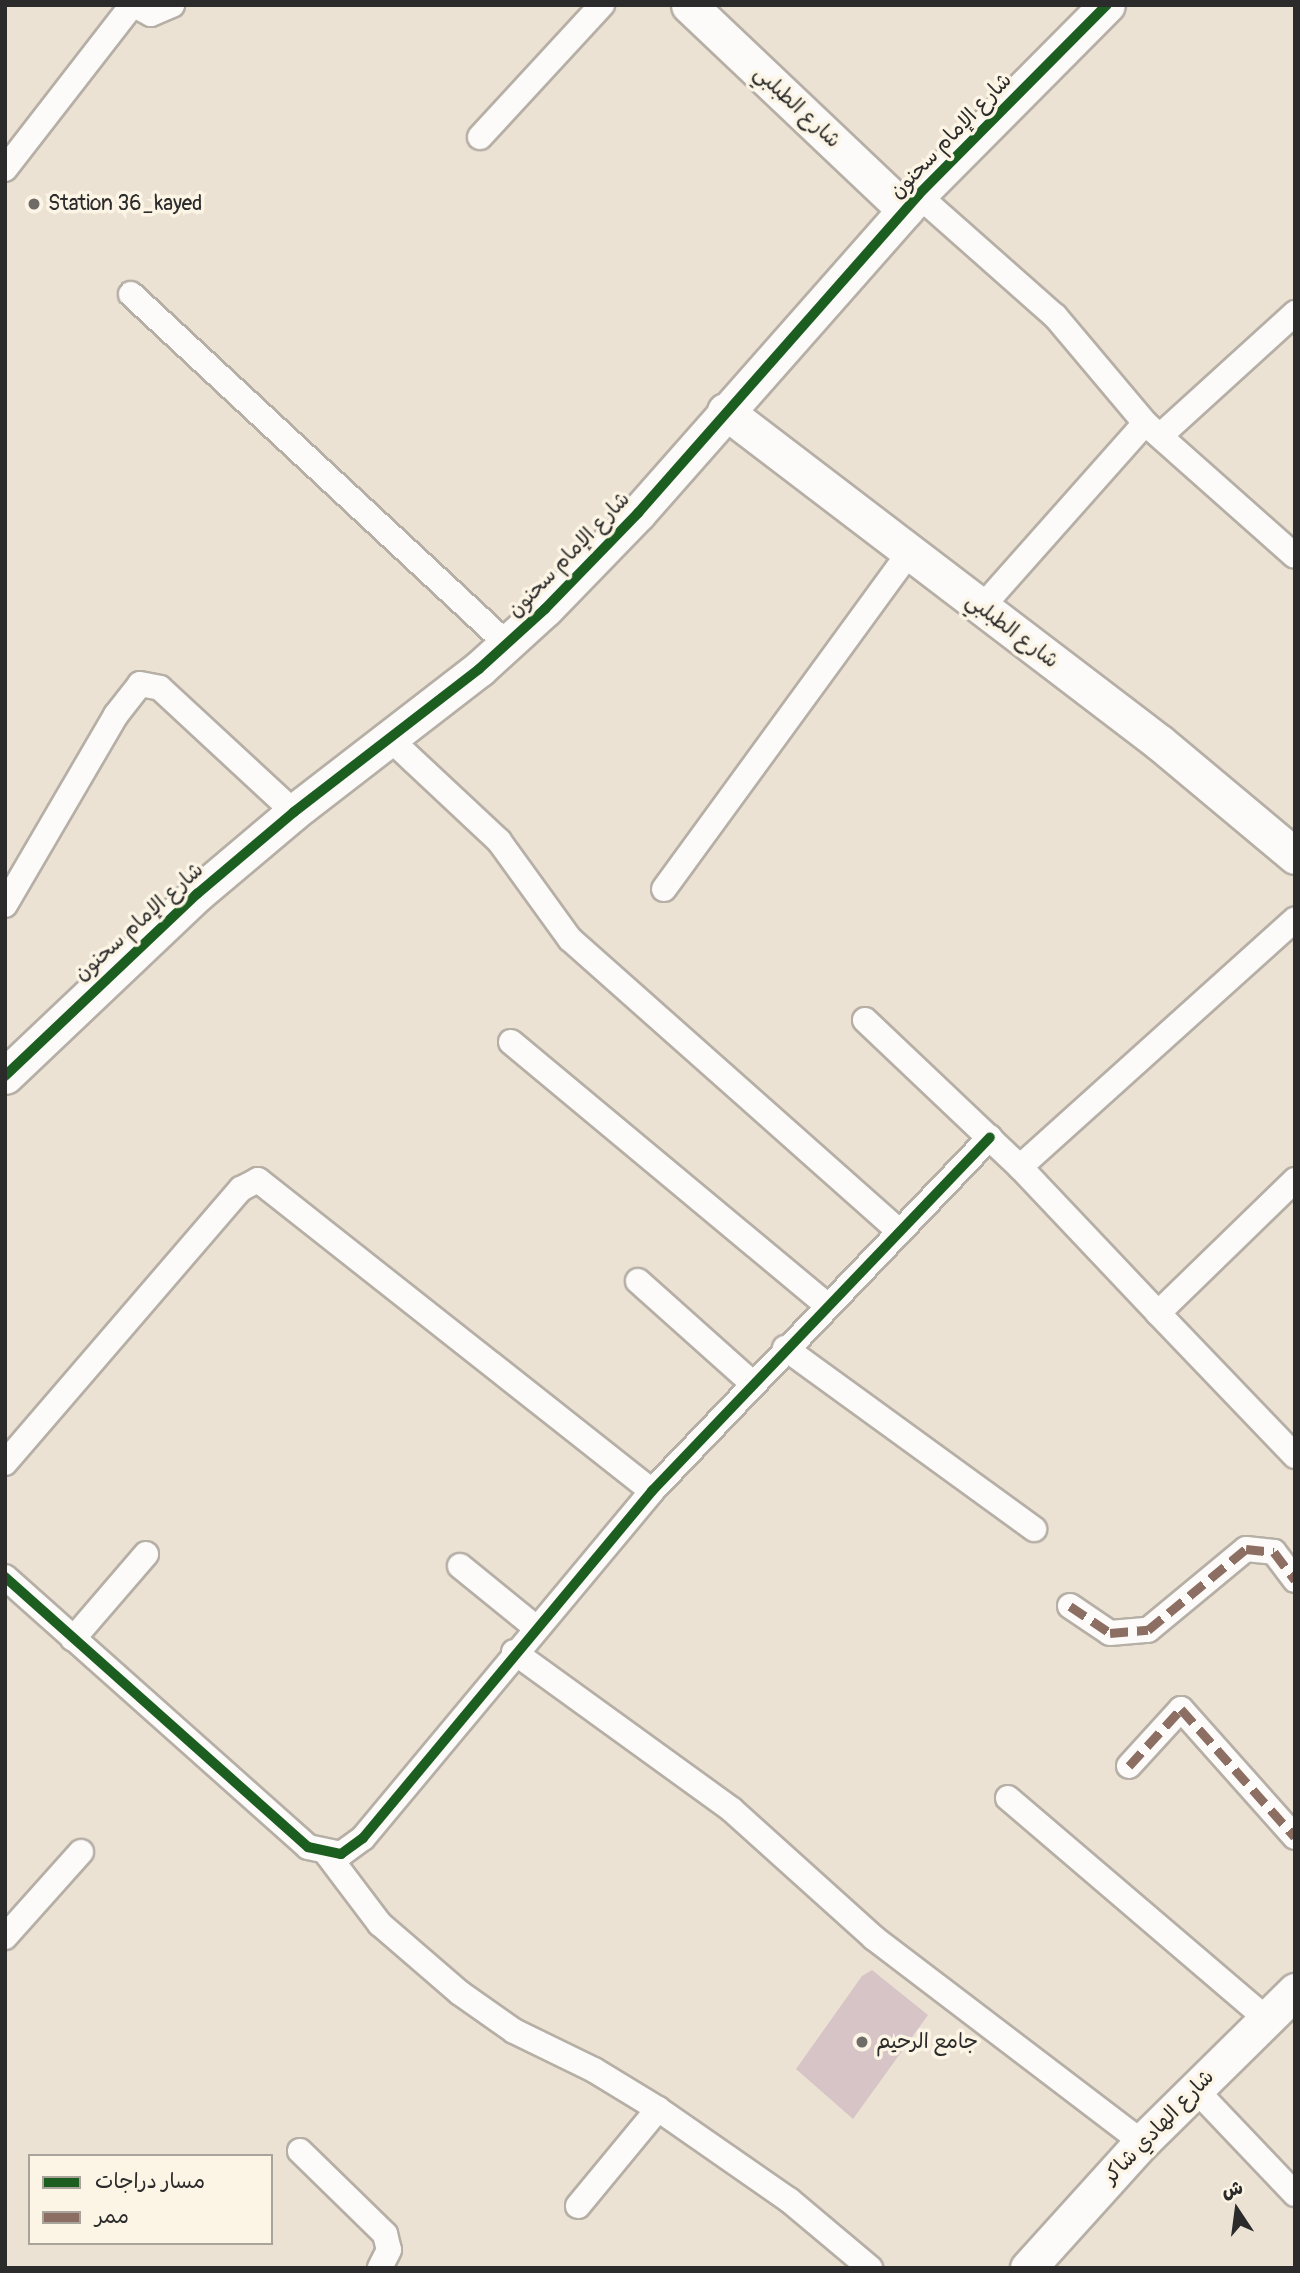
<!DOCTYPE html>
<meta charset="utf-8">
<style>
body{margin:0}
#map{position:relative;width:1300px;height:2273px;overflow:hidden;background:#ece2d4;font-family:Pangolin,"Playpen Sans Arabic",sans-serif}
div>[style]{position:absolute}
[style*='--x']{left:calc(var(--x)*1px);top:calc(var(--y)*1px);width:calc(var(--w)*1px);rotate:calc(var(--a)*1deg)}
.building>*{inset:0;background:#d7c4c6}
.roads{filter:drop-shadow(2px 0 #b6afa6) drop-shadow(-2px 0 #b6afa6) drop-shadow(0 2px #b6afa6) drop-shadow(0 -2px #b6afa6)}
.street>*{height:24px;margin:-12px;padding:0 12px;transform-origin:12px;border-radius:12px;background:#fcfbf9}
.secondary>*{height:35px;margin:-17.5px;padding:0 17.5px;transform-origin:17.5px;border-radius:17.5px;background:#fcfbf9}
.quiet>*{height:9px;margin-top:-4.5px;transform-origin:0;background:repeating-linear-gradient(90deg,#8d6e63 0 18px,transparent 0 27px)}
.cycleway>*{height:10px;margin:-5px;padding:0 5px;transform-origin:5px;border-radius:5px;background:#1b5e20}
.dots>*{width:19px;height:19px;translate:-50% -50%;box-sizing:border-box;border:4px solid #fcf5e5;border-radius:50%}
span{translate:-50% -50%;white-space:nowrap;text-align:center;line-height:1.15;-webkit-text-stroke:7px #fcf5e5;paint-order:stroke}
.street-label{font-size:21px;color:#2b2b2b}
.poi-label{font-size:21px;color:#2b2b2b}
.left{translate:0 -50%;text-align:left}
.frame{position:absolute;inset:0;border:7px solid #2b2b2b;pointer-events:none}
.legend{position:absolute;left:28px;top:2154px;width:245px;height:91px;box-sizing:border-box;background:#fcf5e5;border:2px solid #a8a49b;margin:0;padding:9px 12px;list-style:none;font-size:21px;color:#2b2b2b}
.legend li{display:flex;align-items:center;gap:14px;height:35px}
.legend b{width:35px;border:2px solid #a8a49b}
.north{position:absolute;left:1202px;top:2175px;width:70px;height:70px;-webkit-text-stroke:5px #fcf5e5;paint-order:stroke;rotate:347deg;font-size:19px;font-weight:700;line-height:28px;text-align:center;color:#2b2b2b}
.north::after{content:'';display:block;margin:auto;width:24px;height:32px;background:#2b2b2b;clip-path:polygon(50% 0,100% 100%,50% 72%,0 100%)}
</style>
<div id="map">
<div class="building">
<i style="clip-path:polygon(872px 1970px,928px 2015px,853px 2119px,796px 2069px,862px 1976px)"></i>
</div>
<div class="roads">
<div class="street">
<i style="--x:134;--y:5;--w:19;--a:28"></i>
<i style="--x:151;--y:14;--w:23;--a:-23"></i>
<i style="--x:480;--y:137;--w:180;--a:-47.3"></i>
<i style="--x:5;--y:169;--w:207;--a:-52.2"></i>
<i style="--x:918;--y:195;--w:183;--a:41.5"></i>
<i style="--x:1055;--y:316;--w:140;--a:49.9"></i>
<i style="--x:1145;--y:423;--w:200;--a:41.6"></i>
<i style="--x:131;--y:294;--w:514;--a:42.95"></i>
<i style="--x:1160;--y:436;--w:183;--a:-42.3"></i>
<i style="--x:981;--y:608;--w:247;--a:-48.4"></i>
<i style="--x:389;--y:738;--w:151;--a:43.1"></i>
<i style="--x:499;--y:841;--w:121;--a:54.1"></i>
<i style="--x:570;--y:939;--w:441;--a:41.6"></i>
<i style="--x:664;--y:889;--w:416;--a:-53.9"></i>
<i style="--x:5;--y:905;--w:220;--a:-59.7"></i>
<i style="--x:116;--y:715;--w:39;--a:-52"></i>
<i style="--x:140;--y:684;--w:20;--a:11"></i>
<i style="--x:160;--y:688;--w:183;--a:42.8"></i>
<i style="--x:865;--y:1020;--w:214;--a:43.5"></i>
<i style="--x:1020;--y:1167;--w:370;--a:-42"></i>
<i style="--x:511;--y:1042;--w:411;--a:39.8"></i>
<i style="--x:1020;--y:1167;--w:201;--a:46.6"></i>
<i style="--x:1295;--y:1180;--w:191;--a:135.8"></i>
<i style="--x:1158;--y:1313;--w:198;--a:46.2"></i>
<i style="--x:638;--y:1281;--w:153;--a:41.8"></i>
<i style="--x:785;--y:1348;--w:308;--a:36"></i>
<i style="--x:5;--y:1463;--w:362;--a:-49.3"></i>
<i style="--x:241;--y:1189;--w:19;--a:-28"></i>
<i style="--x:258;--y:1180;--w:502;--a:38.29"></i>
<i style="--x:460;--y:1566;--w:97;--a:39.1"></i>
<i style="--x:5;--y:1577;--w:406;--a:41.7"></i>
<i style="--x:308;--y:1847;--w:34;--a:12"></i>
<i style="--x:341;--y:1854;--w:27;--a:-36"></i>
<i style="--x:363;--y:1838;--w:452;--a:-50.2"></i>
<i style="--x:652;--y:1491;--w:489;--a:-46.3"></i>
<i style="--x:1070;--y:1606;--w:48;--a:34"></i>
<i style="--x:1110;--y:1633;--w:38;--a:-5"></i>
<i style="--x:1148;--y:1630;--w:127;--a:-39.6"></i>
<i style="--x:1246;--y:1549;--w:28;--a:6"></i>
<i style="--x:1274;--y:1552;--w:35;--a:53"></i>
<i style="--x:73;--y:1639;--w:112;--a:-49.3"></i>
<i style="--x:514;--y:1652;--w:269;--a:35.9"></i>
<i style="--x:732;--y:1810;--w:191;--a:42"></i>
<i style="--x:874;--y:1938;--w:337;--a:37.3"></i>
<i style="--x:1129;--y:1766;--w:77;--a:-47.6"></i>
<i style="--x:1181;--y:1709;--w:171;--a:48.3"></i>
<i style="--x:1008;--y:1798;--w:340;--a:40.5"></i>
<i style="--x:327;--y:1854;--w:88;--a:52.9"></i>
<i style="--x:380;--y:1924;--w:106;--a:40.8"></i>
<i style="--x:460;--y:1993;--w:66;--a:35.1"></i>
<i style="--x:514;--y:2031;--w:89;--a:26"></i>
<i style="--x:594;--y:2070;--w:75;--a:31.4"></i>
<i style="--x:658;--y:2109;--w:160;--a:34.8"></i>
<i style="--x:789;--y:2200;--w:106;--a:40"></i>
<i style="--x:5;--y:1937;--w:114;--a:-48.2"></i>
<i style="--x:1195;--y:2089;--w:145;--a:46.4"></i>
<i style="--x:300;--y:2151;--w:119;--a:44.3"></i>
<i style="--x:385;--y:2234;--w:16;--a:76"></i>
<i style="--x:389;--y:2250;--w:20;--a:117"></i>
<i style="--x:578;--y:2206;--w:126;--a:-50.5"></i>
</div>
<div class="secondary">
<i style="--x:689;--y:5;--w:298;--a:43.5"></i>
<i style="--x:725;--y:411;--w:547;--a:37.35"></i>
<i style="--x:1160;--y:743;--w:176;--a:39.9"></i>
<i style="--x:5;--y:1076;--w:265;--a:-43.5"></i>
<i style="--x:197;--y:894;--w:127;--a:-40.2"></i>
<i style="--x:294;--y:812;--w:234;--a:-37.7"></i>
<i style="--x:479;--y:669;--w:89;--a:-42.3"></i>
<i style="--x:545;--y:609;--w:134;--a:-45.9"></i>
<i style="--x:638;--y:513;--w:424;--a:-48.6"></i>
<i style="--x:918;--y:195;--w:268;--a:-45.2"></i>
<i style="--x:1028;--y:2268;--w:170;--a:-47.9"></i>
<i style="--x:1142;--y:2142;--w:215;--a:-44.6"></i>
</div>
</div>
<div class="quiet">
<i style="--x:1070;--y:1606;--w:48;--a:34"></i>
<i style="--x:1110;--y:1633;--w:38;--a:-5"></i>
<i style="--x:1148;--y:1630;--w:127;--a:-39.6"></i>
<i style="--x:1246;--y:1549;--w:28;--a:6"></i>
<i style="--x:1274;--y:1552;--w:35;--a:53"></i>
<i style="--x:1129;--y:1766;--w:77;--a:-47.6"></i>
<i style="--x:1181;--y:1709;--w:171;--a:48.3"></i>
</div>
<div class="cycleway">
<i style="--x:5;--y:1076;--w:265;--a:-43.5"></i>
<i style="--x:197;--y:894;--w:127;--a:-40.2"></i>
<i style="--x:294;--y:812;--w:234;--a:-37.7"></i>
<i style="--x:479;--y:669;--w:89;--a:-42.3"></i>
<i style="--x:545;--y:609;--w:134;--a:-45.9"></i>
<i style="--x:638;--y:513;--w:424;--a:-48.6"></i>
<i style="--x:918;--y:195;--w:268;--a:-45.2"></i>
<i style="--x:5;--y:1577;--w:406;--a:41.7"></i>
<i style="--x:308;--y:1847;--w:34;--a:12"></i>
<i style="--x:341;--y:1854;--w:27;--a:-36"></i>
<i style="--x:363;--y:1838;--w:452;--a:-50.2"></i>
<i style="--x:652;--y:1491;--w:489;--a:-46.3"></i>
</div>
<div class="dots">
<i style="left:34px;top:204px;background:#6f6b66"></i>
<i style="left:862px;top:2042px;background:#6f6b66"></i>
</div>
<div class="street-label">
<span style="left:797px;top:107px;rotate:43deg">شارع الطبلبي</span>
<span style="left:951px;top:136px;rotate:-46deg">شارع الإمام سحنون</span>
<span style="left:569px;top:555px;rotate:-46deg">شارع الإمام سحنون</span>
<span style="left:1012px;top:631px;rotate:37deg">شارع الطبلبي</span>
<span style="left:139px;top:922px;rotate:-42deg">شارع الإمام سحنون</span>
<span style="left:1159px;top:2127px;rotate:-46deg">شارع الهادي شاكر</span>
</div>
<div class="poi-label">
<span class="left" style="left:48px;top:204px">Station 36_kayed</span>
<span class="left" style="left:876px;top:2042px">جامع الرحيم</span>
</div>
<div class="frame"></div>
<ul class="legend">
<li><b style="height:9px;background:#1b5e20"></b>مسار دراجات</li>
<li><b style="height:9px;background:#8d6e63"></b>ممر</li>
</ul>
<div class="north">ش</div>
</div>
